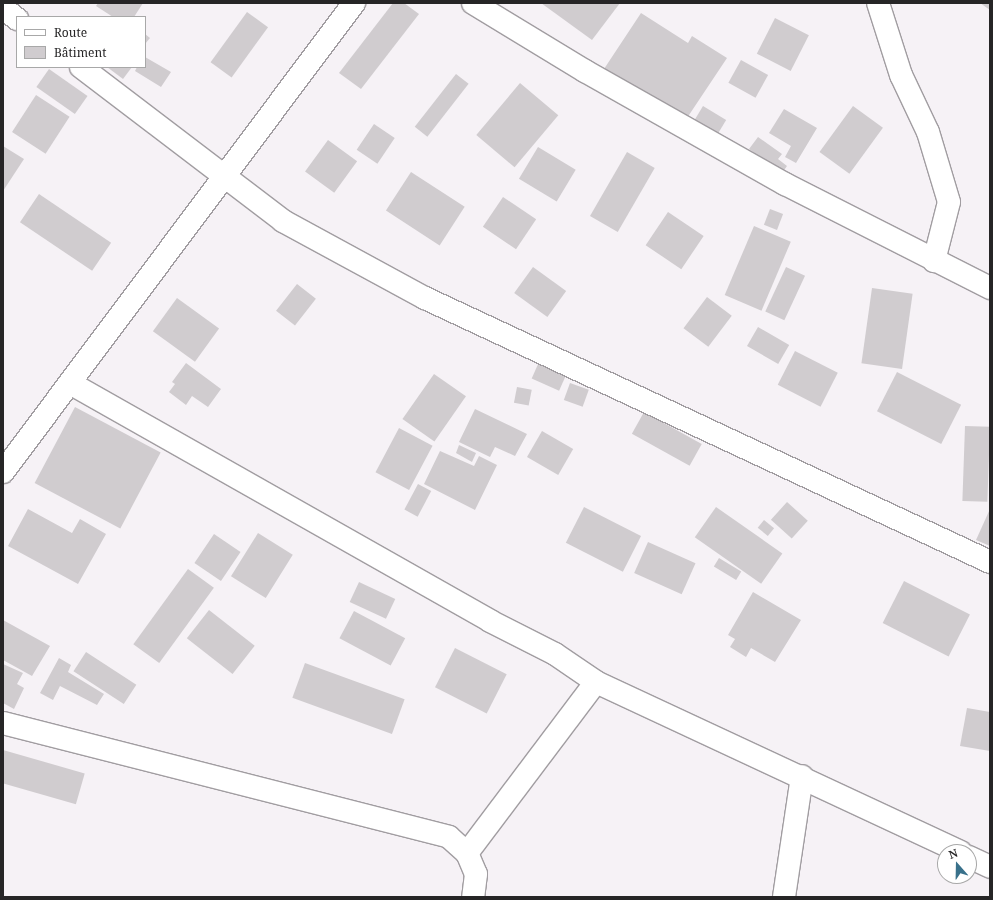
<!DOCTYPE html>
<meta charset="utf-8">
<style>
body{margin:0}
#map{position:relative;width:993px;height:900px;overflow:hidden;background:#f6f2f6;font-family:"Noto Serif",serif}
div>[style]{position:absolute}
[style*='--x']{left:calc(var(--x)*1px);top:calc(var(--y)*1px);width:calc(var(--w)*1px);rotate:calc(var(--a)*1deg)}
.building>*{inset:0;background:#d0cccf;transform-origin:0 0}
.roads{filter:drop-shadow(1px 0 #a19da1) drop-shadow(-1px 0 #a19da1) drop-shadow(0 1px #a19da1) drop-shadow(0 -1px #a19da1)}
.minor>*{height:22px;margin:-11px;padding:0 11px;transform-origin:11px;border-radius:11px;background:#fff}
.major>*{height:22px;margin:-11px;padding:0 11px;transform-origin:11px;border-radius:11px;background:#fff}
span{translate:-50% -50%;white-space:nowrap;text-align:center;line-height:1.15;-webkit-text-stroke:3px #fff;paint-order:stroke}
.frame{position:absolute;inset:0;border:4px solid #262526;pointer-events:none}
.legend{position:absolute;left:16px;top:16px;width:130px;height:52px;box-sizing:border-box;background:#fff;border:1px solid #a8a8a8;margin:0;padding:5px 7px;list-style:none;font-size:12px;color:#262526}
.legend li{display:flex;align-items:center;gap:8px;height:20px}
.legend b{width:20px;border:1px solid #a8a8a8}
.north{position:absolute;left:937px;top:844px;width:40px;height:40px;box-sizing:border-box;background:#fff;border:1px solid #a8a8a8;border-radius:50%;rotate:340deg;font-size:11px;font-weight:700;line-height:16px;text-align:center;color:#262526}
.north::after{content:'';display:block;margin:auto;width:14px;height:18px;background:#39718b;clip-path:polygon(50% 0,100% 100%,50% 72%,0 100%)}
</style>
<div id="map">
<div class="building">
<i style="clip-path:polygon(98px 3px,143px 3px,134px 17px,113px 17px,96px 6px)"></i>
<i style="clip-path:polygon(393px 3px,404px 3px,419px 14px,361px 89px,339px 73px)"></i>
<i style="clip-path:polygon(541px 3px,620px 3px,592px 40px)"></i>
<i style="clip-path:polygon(980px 3px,990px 3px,990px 10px)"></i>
<i style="left:247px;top:12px;width:26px;height:62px;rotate:36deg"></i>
<i style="clip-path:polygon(641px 13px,688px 43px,692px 36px,727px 58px,683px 124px,602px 72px)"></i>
<i style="left:775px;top:18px;width:38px;height:40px;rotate:27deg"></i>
<i style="clip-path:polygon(145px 34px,150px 38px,145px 44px)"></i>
<i style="clip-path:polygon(145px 57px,171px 72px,161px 87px,135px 71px,137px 67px,145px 67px)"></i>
<i style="left:741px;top:60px;width:31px;height:26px;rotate:29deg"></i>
<i style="clip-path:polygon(107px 67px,132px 67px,123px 79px)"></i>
<i style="left:49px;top:69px;width:47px;height:22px;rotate:35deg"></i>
<i style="left:456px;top:74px;width:16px;height:67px;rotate:38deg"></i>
<i style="left:520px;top:83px;width:50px;height:68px;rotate:40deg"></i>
<i style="left:36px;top:95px;width:40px;height:44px;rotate:33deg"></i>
<i style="left:703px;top:106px;width:27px;height:21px;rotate:31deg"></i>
<i style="left:853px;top:106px;width:37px;height:57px;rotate:36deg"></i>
<i style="clip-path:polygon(784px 109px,817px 128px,796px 163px,785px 157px,791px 146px,769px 133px)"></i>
<i style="left:374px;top:124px;width:25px;height:31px;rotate:34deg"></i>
<i style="clip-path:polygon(758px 137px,782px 154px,778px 159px,787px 166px,782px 173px,749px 149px)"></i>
<i style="left:328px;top:140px;width:36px;height:39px;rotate:36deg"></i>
<i style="clip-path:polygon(3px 146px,24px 159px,3px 191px)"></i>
<i style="left:538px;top:147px;width:44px;height:37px;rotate:31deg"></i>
<i style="left:627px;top:152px;width:32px;height:74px;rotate:30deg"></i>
<i style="left:411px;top:172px;width:64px;height:46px;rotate:33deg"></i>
<i style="left:39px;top:194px;width:87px;height:34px;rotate:34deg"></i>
<i style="left:503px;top:197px;width:40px;height:36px;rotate:34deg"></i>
<i style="left:770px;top:209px;width:14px;height:17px;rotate:21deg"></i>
<i style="left:668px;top:212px;width:43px;height:40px;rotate:34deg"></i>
<i style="left:754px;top:226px;width:40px;height:75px;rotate:23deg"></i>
<i style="left:533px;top:267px;width:41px;height:32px;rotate:36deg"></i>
<i style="left:786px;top:267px;width:21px;height:49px;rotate:25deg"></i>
<i style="left:297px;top:284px;width:24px;height:34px;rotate:38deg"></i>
<i style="left:872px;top:288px;width:41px;height:76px;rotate:8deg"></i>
<i style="left:707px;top:297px;width:31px;height:39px;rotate:37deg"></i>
<i style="left:177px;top:298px;width:52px;height:41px;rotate:36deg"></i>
<i style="left:758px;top:327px;width:36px;height:22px;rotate:30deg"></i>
<i style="left:795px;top:351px;width:48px;height:38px;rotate:27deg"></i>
<i style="left:539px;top:362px;width:30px;height:18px;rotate:24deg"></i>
<i style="clip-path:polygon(186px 363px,221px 389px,208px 407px,192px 396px,186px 405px,169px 392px,175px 384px,172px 382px)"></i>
<i style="left:897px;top:372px;width:72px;height:44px;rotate:27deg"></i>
<i style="left:434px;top:374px;width:39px;height:55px;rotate:35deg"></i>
<i style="left:570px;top:383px;width:20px;height:18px;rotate:20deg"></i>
<i style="left:517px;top:387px;width:15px;height:16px;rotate:11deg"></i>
<i style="left:75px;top:407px;width:97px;height:86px;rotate:28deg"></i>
<i style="clip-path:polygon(475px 409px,527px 434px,515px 456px,495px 447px,490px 457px,459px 442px)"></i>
<i style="left:644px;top:412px;width:66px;height:25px;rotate:29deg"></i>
<i style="left:965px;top:426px;width:25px;height:75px;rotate:2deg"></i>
<i style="left:399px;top:428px;width:38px;height:50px;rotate:28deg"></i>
<i style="left:542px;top:431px;width:36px;height:30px;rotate:30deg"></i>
<i style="clip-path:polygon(459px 445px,476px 453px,472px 462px,456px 453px)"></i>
<i style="clip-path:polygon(440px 451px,474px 466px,479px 456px,497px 465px,475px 510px,424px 484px)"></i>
<i style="left:418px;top:484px;width:15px;height:29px;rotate:28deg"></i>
<i style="left:787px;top:502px;width:28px;height:24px;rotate:42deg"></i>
<i style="left:584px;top:507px;width:64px;height:40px;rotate:27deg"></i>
<i style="left:716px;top:507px;width:81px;height:37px;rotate:35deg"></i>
<i style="clip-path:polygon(28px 509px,72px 533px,80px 519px,106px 534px,78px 584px,8px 546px)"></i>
<i style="clip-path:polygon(990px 509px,990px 546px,976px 540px)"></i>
<i style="left:764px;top:520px;width:13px;height:10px;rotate:39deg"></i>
<i style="left:258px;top:533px;width:41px;height:51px;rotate:32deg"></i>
<i style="left:214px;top:534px;width:32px;height:35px;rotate:34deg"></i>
<i style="left:648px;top:542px;width:52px;height:34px;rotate:24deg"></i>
<i style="left:719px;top:558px;width:26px;height:10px;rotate:31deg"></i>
<i style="left:188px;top:569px;width:32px;height:93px;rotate:36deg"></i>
<i style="left:904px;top:581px;width:74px;height:47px;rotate:27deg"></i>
<i style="left:359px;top:582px;width:40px;height:22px;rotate:25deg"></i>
<i style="clip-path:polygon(753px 592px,801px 620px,775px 662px,751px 648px,746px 657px,730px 647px,735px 639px,728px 635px)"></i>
<i style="left:209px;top:610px;width:58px;height:36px;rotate:38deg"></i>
<i style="left:354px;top:611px;width:58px;height:31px;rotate:28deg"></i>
<i style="clip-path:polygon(3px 620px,50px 646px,32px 676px,3px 660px)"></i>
<i style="left:455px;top:648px;width:58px;height:44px;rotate:27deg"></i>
<i style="left:86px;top:652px;width:60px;height:23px;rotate:33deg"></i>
<i style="clip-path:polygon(59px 658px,71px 665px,68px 672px,104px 694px,97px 705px,60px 686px,53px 700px,40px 693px)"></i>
<i style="left:305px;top:663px;width:106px;height:37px;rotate:20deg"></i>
<i style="clip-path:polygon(3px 664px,23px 673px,17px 684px,24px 688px,14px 709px,3px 703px)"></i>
<i style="clip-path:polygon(967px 708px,990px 712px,990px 751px,960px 746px)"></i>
<i style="left:3px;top:750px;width:85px;height:32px;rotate:16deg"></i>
</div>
<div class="roads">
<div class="minor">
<i style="--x:473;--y:3;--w:131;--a:31.3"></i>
<i style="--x:585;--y:71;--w:230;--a:29.5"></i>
<i style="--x:785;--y:184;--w:230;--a:26.9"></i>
<i style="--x:878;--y:3;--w:76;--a:72.3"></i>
<i style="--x:901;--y:75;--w:63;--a:64.7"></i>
<i style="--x:928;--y:132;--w:73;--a:73.3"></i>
<i style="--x:949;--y:202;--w:61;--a:104.3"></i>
<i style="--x:3;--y:8;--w:18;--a:38"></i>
<i style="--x:81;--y:67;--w:254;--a:37.3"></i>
<i style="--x:283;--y:221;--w:162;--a:28.5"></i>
<i style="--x:425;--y:298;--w:624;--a:25.04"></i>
<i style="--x:70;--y:383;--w:483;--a:29.5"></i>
<i style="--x:490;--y:621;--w:73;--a:26.9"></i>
<i style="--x:555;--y:654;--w:50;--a:34.3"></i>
<i style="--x:596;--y:682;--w:402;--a:25"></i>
<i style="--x:3;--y:723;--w:460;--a:14.3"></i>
<i style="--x:449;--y:837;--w:24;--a:42"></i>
<i style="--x:467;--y:853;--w:23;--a:67"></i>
<i style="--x:476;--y:874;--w:23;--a:97"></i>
<i style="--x:467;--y:853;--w:214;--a:-53"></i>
<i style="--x:969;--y:857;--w:23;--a:25"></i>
<i style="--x:784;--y:897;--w:122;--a:-81.5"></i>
</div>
<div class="major">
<i style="--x:3;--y:472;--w:586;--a:-53.19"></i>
</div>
</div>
<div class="frame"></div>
<ul class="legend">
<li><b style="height:5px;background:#fff"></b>Route</li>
<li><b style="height:11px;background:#d0cccf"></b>Bâtiment</li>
</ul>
<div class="north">N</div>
</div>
